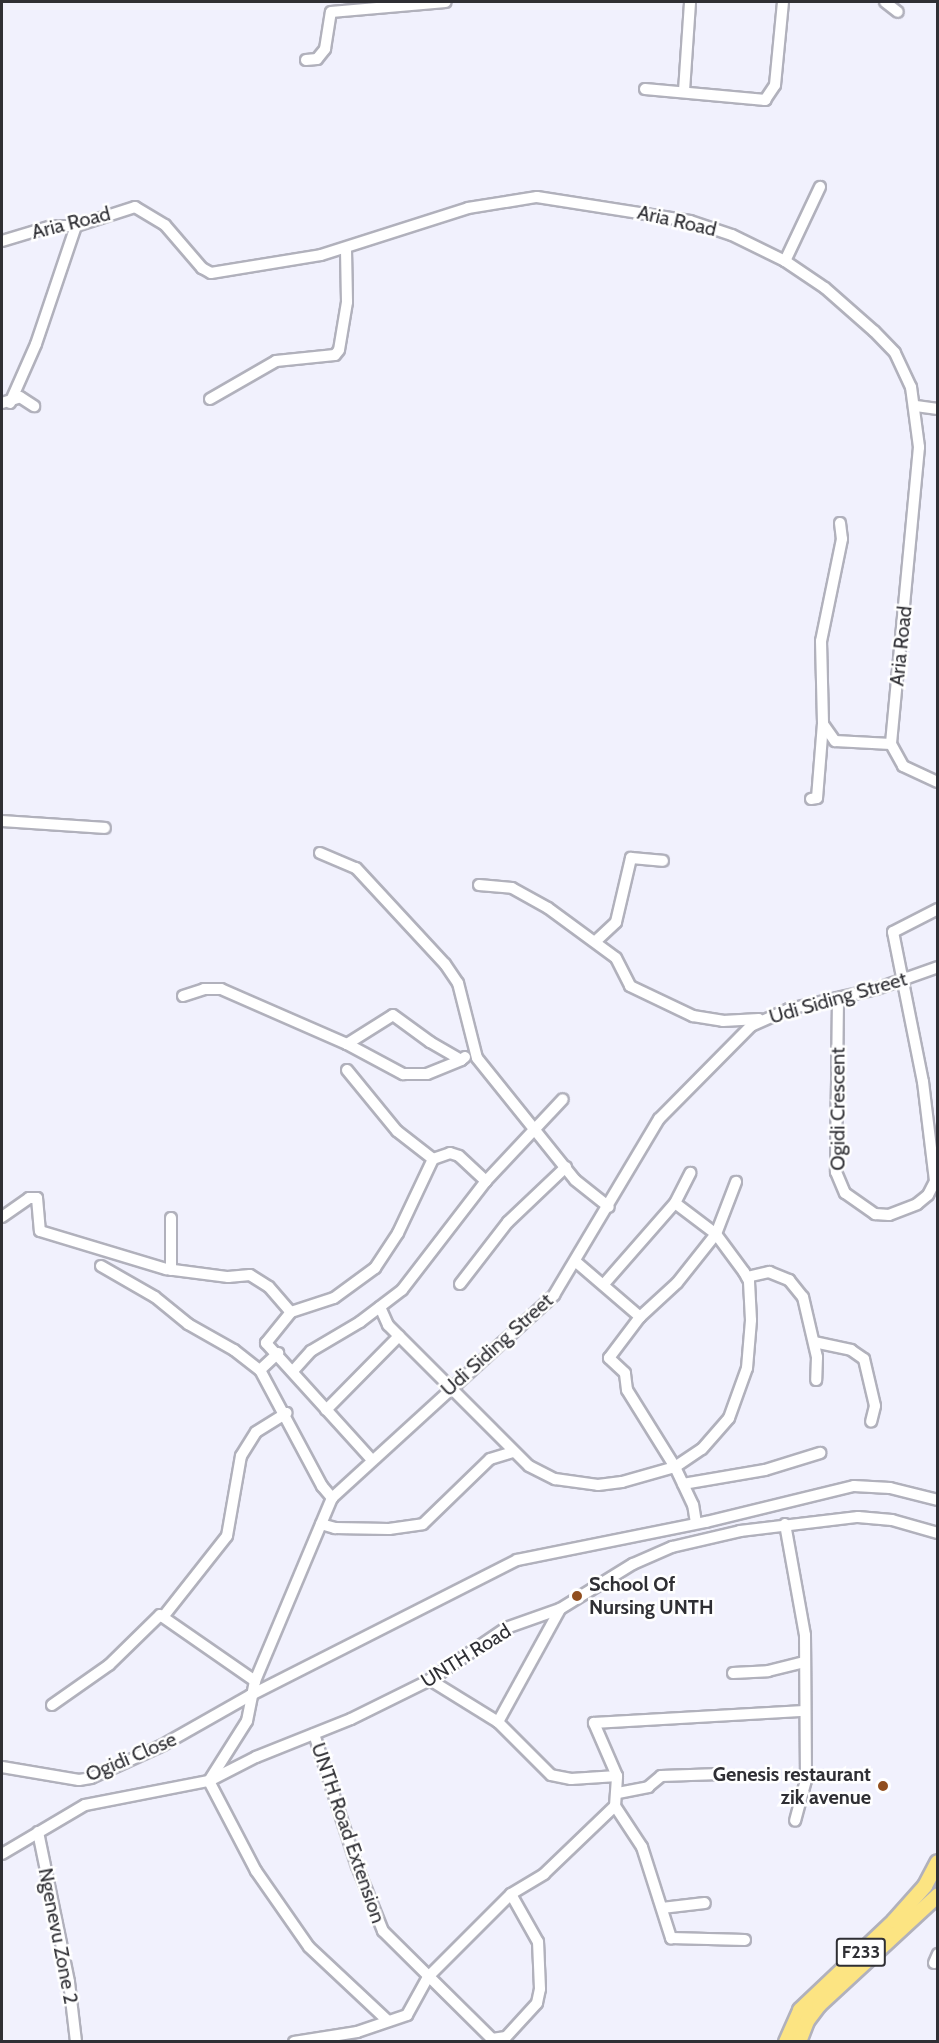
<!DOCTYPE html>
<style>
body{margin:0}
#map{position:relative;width:939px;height:2043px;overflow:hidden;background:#f1f1fd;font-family:Cabin,sans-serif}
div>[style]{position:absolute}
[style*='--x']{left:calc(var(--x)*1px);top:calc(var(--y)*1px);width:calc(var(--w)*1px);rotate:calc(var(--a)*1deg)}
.roads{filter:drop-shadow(2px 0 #b1b1bc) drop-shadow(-2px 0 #b1b1bc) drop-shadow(0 2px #b1b1bc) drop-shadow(0 -2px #b1b1bc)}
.minor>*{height:10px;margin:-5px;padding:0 5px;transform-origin:5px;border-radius:5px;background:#fff}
.major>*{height:14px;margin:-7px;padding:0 7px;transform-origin:7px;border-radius:7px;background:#fce482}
.dots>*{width:16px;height:16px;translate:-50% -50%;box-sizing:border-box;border:3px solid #fff;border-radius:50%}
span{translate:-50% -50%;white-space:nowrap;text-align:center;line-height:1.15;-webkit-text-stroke:5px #fff;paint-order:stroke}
.shield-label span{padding:2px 4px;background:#fff;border:2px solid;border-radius:4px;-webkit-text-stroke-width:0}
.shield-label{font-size:18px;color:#2f2f34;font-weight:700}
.street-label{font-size:20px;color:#2f2f34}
.poi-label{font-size:20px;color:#2f2f34;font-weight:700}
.left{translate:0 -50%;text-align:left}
.right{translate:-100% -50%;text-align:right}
.frame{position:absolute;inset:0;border:3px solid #2f2f34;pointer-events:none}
</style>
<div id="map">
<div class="roads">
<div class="minor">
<i style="--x:885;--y:2;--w:16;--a:38"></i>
<i style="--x:306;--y:60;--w:11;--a:-5"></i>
<i style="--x:317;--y:59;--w:13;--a:-51"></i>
<i style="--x:325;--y:49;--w:37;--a:-81"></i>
<i style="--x:331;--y:12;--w:115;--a:-5"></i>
<i style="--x:645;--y:89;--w:121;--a:5.2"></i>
<i style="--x:765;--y:100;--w:18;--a:-56"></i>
<i style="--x:775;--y:85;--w:83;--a:-84.5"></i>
<i style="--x:684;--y:91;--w:89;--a:-86.1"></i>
<i style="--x:2;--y:241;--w:52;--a:-16.7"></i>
<i style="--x:52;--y:226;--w:24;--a:0"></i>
<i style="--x:76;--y:226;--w:62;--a:-17.9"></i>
<i style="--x:135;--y:207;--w:35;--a:31"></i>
<i style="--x:165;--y:225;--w:57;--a:49.3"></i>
<i style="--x:202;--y:268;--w:10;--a:29"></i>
<i style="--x:211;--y:273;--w:111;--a:-9.3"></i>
<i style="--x:321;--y:255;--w:154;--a:-17.7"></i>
<i style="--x:468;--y:208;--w:70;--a:-9.1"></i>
<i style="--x:537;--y:197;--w:155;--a:8.9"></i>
<i style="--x:690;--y:221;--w:44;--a:18.4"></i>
<i style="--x:732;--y:235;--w:59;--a:26.1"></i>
<i style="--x:785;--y:261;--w:48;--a:34"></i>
<i style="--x:825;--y:288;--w:65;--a:41.3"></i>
<i style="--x:874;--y:331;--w:30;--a:46"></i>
<i style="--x:895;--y:353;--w:38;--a:65"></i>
<i style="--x:911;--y:387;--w:61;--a:82.4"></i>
<i style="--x:919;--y:447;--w:298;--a:95.4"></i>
<i style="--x:891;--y:744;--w:25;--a:61"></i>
<i style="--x:903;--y:766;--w:38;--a:25"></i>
<i style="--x:785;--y:261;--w:82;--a:-64.7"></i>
<i style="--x:210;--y:399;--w:76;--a:-29.9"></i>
<i style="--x:276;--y:361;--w:59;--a:-5.8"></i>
<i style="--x:335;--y:355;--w:6;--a:-51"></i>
<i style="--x:339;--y:350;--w:49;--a:-80.5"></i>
<i style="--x:347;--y:302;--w:53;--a:-91.1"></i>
<i style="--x:2;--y:403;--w:19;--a:-18"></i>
<i style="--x:20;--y:397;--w:17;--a:33"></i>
<i style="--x:10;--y:403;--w:64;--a:-66.2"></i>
<i style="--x:36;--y:344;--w:125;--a:-71.3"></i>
<i style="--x:916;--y:406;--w:22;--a:8"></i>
<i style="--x:840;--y:523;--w:16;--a:83"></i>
<i style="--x:842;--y:539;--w:104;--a:101.6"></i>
<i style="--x:821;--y:641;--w:83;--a:88.6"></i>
<i style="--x:823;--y:724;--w:21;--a:55"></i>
<i style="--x:835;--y:741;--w:56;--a:3.1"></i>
<i style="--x:811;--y:799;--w:6;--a:-9"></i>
<i style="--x:817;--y:798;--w:74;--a:-85.4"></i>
<i style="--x:2;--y:821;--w:103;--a:3.9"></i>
<i style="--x:320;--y:853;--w:39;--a:23"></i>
<i style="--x:356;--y:868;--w:131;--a:47.2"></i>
<i style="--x:445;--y:964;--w:23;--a:56"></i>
<i style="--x:458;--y:983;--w:77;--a:75.8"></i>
<i style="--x:477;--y:1058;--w:156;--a:51.2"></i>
<i style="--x:575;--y:1180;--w:43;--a:38.5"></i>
<i style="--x:479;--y:885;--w:33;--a:5"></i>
<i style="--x:512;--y:888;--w:41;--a:29.1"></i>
<i style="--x:548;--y:908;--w:84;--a:36.3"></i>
<i style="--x:616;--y:958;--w:31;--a:63"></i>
<i style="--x:630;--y:986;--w:70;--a:25.5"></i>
<i style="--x:693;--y:1016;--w:30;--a:9"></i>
<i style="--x:723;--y:1021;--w:36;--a:-3"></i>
<i style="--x:597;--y:940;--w:26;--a:-43"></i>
<i style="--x:616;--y:922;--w:66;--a:-76.8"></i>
<i style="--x:631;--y:858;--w:32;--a:5"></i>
<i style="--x:183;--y:996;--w:22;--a:-18"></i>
<i style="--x:204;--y:989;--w:17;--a:0"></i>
<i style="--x:221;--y:989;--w:137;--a:23.6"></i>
<i style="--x:347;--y:1044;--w:64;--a:28.2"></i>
<i style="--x:403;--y:1074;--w:24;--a:0"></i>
<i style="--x:427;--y:1074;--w:37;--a:-22"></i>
<i style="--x:838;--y:999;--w:173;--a:90.7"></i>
<i style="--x:836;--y:1172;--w:23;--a:67"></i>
<i style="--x:845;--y:1193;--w:37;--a:35"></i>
<i style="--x:875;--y:1214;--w:14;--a:4"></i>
<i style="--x:889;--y:1215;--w:30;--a:-21"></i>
<i style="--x:917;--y:1204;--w:14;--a:-39"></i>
<i style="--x:928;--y:1195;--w:16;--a:-63"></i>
<i style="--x:935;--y:1181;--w:100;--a:-96.9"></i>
<i style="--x:923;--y:1082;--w:153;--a:-101.3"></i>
<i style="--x:893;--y:932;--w:51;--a:-27.1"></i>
<i style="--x:347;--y:1044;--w:54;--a:-32.2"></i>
<i style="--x:393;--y:1015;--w:46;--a:36.1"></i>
<i style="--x:430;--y:1042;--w:36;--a:30"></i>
<i style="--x:461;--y:1060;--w:5;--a:-37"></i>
<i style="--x:347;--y:1070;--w:79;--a:50.7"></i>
<i style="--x:397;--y:1131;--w:46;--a:37.9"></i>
<i style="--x:433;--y:1159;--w:18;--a:-19"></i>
<i style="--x:450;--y:1153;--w:9;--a:18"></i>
<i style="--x:459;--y:1156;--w:37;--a:43"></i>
<i style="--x:2;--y:1217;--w:33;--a:-35"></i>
<i style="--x:29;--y:1198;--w:8;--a:0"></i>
<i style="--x:37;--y:1198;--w:33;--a:85"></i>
<i style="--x:40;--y:1231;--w:132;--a:16.8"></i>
<i style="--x:166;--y:1269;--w:63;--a:7.4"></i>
<i style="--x:228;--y:1277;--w:22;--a:-5"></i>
<i style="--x:250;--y:1275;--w:22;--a:32"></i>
<i style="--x:269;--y:1287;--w:33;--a:49"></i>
<i style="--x:575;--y:1261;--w:86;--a:40.7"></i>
<i style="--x:101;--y:1266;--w:62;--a:29.9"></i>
<i style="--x:155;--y:1297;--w:43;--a:39.3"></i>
<i style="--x:188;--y:1324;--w:53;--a:29.5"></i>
<i style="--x:234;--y:1350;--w:33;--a:38"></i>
<i style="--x:260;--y:1370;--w:132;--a:61.9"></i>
<i style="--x:322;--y:1486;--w:16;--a:50"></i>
<i style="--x:171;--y:1270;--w:52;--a:-90"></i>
<i style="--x:747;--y:1277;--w:23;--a:-13"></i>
<i style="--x:769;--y:1272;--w:22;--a:22"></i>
<i style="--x:789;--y:1280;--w:22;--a:51"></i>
<i style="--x:803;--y:1297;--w:62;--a:76.9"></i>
<i style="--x:817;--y:1357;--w:23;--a:92"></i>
<i style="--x:460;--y:1284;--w:78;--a:-52.3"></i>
<i style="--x:508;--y:1222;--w:80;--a:-43.5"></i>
<i style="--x:604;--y:1284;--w:108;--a:-48.8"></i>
<i style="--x:675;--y:1203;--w:34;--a:-63"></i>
<i style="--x:380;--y:1307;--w:20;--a:66"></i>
<i style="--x:388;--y:1325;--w:199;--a:45"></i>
<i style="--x:529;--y:1466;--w:29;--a:27"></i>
<i style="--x:555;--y:1479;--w:43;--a:7.9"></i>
<i style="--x:598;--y:1485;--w:24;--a:-7"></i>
<i style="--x:622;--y:1482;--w:55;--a:-15.8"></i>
<i style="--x:675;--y:1467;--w:32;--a:-34"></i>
<i style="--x:702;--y:1449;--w:41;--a:-48.9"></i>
<i style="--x:729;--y:1418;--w:53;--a:-70.2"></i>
<i style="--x:747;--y:1368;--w:48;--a:-85.2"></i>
<i style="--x:751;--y:1320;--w:39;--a:-93"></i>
<i style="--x:749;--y:1281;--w:10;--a:-119"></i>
<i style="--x:744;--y:1272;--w:47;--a:-126.4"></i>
<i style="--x:716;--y:1234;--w:51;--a:-142.9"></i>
<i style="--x:814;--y:1342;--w:38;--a:12"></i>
<i style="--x:851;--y:1350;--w:16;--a:35"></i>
<i style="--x:864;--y:1359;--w:48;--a:76.8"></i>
<i style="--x:875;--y:1406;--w:16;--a:104"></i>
<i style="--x:260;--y:1370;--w:25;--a:-43"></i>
<i style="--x:293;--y:1371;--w:27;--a:-48"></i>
<i style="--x:311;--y:1351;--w:57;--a:-30.6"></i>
<i style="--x:360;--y:1322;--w:53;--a:-37.3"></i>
<i style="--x:402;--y:1290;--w:138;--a:-52.4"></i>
<i style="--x:486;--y:1181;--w:112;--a:-46.8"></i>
<i style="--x:326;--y:1410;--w:104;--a:-45.4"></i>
<i style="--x:372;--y:1460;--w:158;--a:-132.2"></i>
<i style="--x:266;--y:1343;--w:40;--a:-51"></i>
<i style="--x:291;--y:1312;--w:45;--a:-18"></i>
<i style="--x:334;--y:1298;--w:51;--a:-36.2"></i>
<i style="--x:375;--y:1268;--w:42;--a:-56.7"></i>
<i style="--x:398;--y:1233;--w:82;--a:-64.7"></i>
<i style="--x:683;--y:1484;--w:83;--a:-9.7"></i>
<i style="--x:765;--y:1470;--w:58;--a:-17.2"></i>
<i style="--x:696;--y:1523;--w:18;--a:-99"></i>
<i style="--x:693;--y:1505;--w:42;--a:-115.3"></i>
<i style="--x:675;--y:1467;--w:91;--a:-121.9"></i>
<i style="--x:627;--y:1390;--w:17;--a:-97"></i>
<i style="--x:625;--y:1373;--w:22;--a:-137"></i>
<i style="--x:609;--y:1358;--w:51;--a:-52.9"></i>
<i style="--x:640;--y:1317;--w:50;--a:-42.6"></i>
<i style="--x:677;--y:1283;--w:63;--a:-51.5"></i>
<i style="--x:716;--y:1234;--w:56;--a:-69"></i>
<i style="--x:321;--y:1524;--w:15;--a:16"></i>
<i style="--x:335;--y:1528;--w:54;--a:1.1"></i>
<i style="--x:389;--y:1529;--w:34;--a:-8"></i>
<i style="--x:423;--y:1524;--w:93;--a:-44.1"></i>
<i style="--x:490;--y:1459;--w:24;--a:-17"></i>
<i style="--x:785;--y:1524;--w:113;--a:79.8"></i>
<i style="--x:805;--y:1635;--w:145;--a:89.6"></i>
<i style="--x:806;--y:1780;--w:42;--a:105"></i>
<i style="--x:163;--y:1617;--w:103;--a:-51.7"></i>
<i style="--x:227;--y:1536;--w:81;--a:-80.1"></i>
<i style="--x:241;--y:1456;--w:28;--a:-58"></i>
<i style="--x:256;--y:1432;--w:36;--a:-32"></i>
<i style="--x:733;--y:1673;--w:35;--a:-3"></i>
<i style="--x:768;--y:1671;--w:38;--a:-14"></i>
<i style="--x:52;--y:1705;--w:70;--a:-35.1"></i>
<i style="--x:109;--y:1665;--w:71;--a:-44.4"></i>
<i style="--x:160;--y:1615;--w:116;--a:34.8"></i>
<i style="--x:498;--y:1722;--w:129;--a:-61.2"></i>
<i style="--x:314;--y:1734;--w:139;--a:72"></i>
<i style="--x:357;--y:1866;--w:70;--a:68.2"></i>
<i style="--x:383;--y:1931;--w:153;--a:44.7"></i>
<i style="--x:492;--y:2039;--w:14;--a:-8"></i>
<i style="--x:506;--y:2037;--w:46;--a:-47.6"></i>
<i style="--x:537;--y:2003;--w:14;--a:-78"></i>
<i style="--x:540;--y:1989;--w:47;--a:-92.4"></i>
<i style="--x:538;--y:1942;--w:55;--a:-119.4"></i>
<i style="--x:511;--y:1894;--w:39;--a:-31"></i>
<i style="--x:544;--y:1874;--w:98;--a:-43.8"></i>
<i style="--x:615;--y:1806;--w:30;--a:-86"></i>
<i style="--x:617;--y:1776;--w:46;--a:176.3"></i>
<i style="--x:571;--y:1779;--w:20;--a:-169"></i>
<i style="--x:551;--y:1775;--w:75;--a:-135"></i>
<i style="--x:498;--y:1722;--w:80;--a:-148.3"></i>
<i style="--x:2;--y:1767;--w:78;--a:9.6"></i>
<i style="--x:79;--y:1780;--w:12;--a:-9"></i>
<i style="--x:91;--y:1778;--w:79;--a:-24.6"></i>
<i style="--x:163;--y:1745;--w:101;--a:-29.6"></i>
<i style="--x:251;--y:1695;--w:298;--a:-26.9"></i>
<i style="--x:517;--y:1560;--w:193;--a:-11.4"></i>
<i style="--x:706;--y:1522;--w:152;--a:-13.7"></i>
<i style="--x:854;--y:1486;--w:36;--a:3"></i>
<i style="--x:890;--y:1488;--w:49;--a:14"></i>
<i style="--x:617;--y:1776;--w:58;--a:-113.5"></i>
<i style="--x:594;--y:1723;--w:210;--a:-3.3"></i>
<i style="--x:618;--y:1793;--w:31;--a:-11"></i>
<i style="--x:648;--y:1787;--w:17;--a:-40"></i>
<i style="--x:661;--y:1776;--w:59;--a:-1.9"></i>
<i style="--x:615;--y:1806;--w:49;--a:56.6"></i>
<i style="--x:642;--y:1847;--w:96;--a:72.3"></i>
<i style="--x:671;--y:1938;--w:74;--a:1.5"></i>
<i style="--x:38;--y:1832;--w:153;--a:78.3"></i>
<i style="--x:69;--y:1982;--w:60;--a:83.3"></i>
<i style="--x:2;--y:1854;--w:96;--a:-30.6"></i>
<i style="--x:85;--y:1805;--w:126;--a:-11"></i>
<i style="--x:209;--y:1781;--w:53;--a:-27.1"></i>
<i style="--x:256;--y:1757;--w:102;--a:-21.8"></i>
<i style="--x:351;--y:1719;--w:88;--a:-26.3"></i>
<i style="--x:430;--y:1680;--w:92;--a:-34.4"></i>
<i style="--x:506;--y:1628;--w:57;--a:-19.4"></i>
<i style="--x:560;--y:1609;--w:86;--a:-31.7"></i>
<i style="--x:633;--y:1564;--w:43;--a:-23.6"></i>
<i style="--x:672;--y:1547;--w:70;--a:-13.2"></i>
<i style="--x:740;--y:1531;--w:119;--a:-6.8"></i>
<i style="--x:858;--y:1517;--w:34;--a:5"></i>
<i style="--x:892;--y:1520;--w:48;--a:15.8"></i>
<i style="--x:662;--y:1908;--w:43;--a:-6.6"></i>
<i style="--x:934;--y:1963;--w:10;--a:-66"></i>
<i style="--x:388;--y:2021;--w:108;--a:-136.9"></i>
<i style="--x:309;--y:1947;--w:93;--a:-124.9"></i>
<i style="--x:256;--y:1871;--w:102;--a:-117.6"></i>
<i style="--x:209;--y:1781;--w:71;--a:-57.7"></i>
<i style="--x:247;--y:1721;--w:41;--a:-78.7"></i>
<i style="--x:255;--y:1681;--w:199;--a:-67.2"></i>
<i style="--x:332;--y:1498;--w:301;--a:-42.4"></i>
<i style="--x:554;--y:1295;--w:205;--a:-59.2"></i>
<i style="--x:659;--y:1119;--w:131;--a:-45.3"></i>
<i style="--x:751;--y:1026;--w:42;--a:-24.1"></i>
<i style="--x:789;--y:1009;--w:89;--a:-12.9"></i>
<i style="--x:876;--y:989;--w:66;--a:-19.5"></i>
<i style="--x:294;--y:2042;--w:64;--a:-9"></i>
<i style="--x:357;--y:2032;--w:53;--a:-18.8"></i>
<i style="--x:407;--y:2015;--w:43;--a:-61.1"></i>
<i style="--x:428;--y:1977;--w:117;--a:-45"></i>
</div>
<div class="major">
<i style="--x:786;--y:2042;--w:35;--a:-66"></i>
<i style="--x:800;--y:2010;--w:129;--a:-43.4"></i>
<i style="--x:894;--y:1921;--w:47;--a:-48.5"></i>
<i style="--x:925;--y:1886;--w:27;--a:-62"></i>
<i style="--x:799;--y:2042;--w:22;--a:-69"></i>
<i style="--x:807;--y:2021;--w:20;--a:-53"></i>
<i style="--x:819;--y:2005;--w:162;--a:-42.7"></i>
</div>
</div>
<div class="dots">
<i style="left:577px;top:1596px;background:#914e1e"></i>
<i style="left:883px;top:1786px;background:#914e1e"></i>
</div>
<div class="shield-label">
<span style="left:861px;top:1952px">F233</span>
</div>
<div class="street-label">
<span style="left:677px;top:221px;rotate:13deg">Aria Road</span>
<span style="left:71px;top:223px;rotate:-14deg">Aria Road</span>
<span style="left:901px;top:646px;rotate:-84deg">Aria Road</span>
<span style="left:838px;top:998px;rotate:-16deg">Udi Siding Street</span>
<span style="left:838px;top:1109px;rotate:-90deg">Ogidi Crescent</span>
<span style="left:497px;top:1345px;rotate:-42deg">Udi Siding Street</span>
<span style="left:466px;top:1656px;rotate:-32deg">UNTH Road</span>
<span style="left:131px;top:1757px;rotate:-23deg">Ogidi Close</span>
<span style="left:348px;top:1833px;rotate:71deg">UNTH Road Extension</span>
<span style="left:58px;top:1936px;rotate:79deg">Ngenevu Zone 2</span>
</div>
<div class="poi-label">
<span class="left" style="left:589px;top:1596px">School Of<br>Nursing UNTH</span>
<span class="right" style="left:871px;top:1786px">Genesis restaurant<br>zik avenue</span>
</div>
<div class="frame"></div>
</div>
